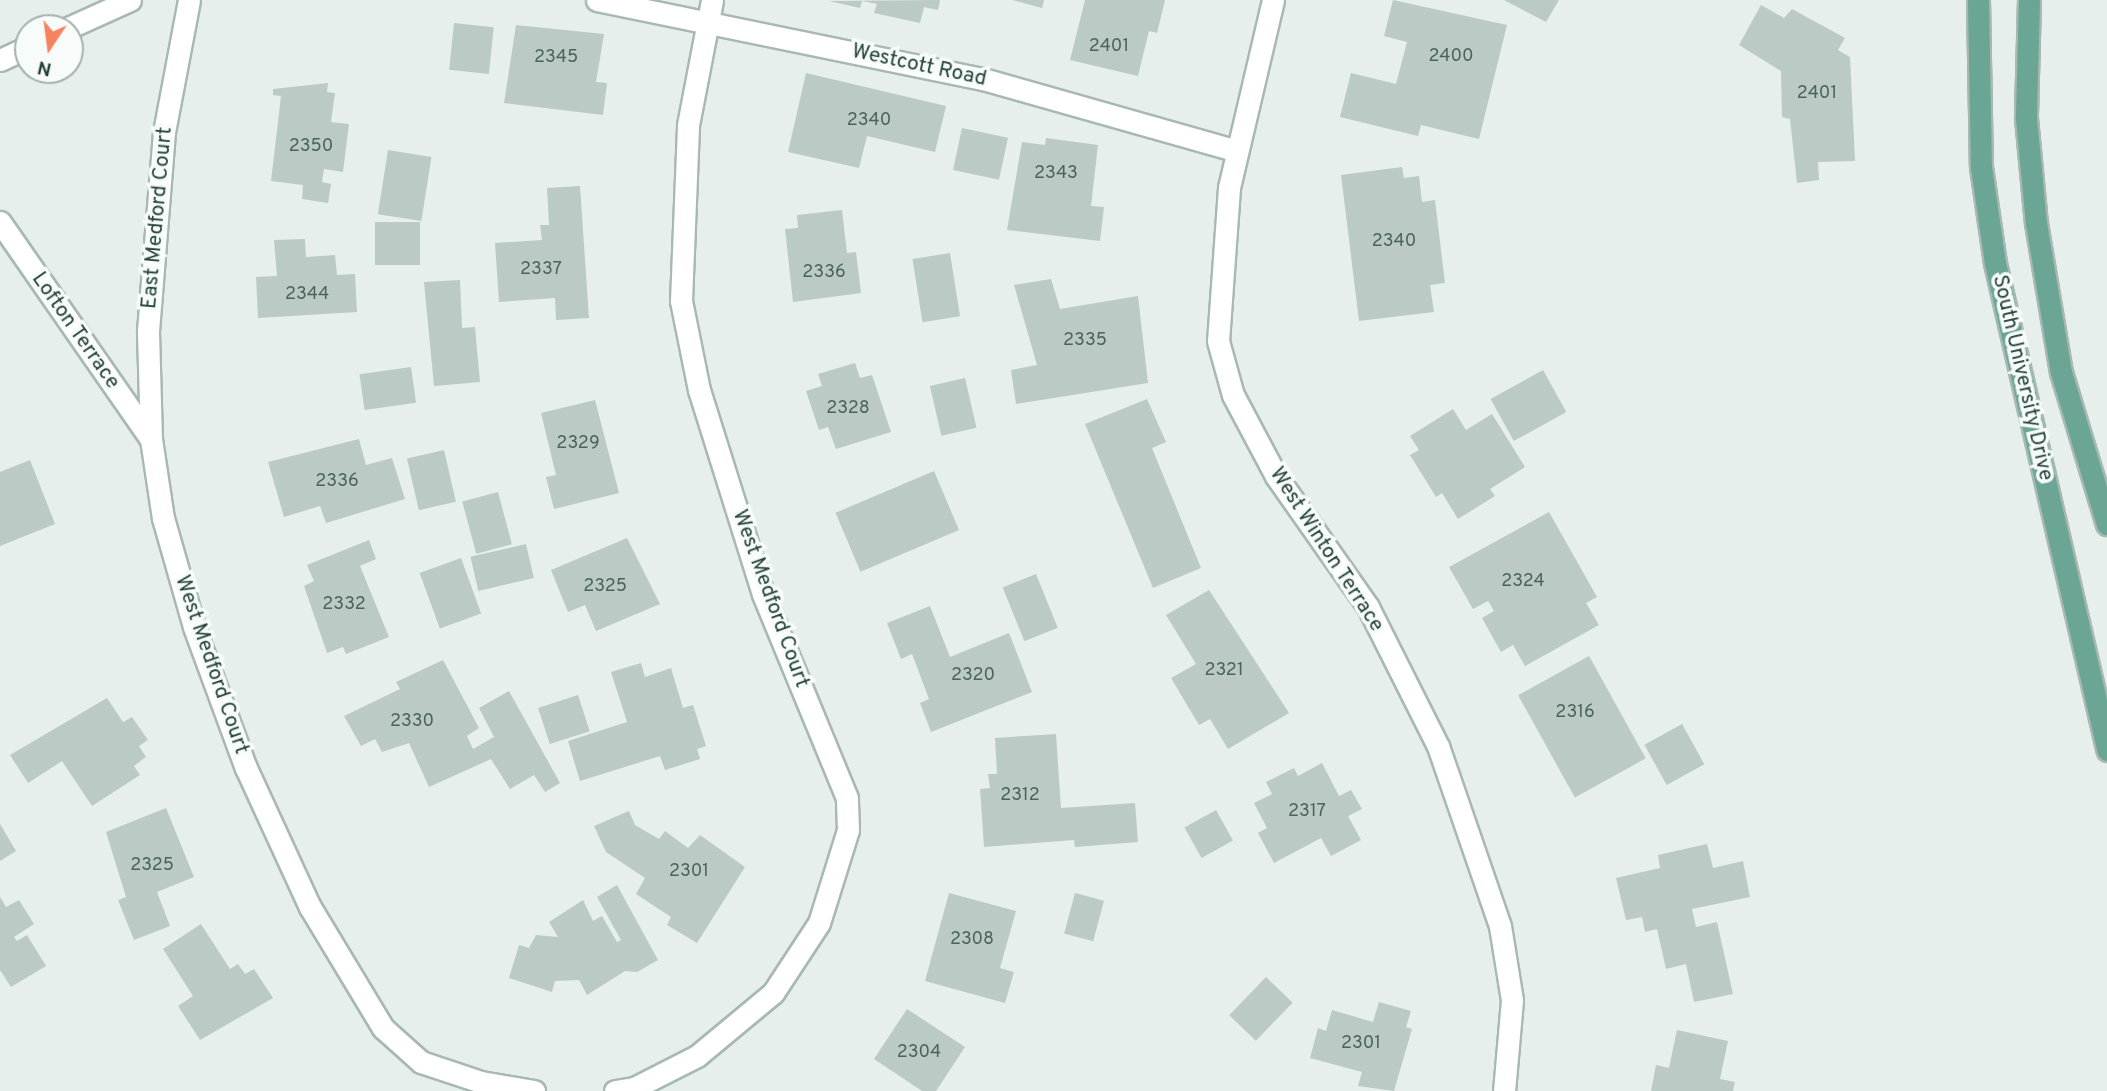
<!DOCTYPE html>
<style>
body{margin:0}
#map{position:relative;width:2107px;height:1091px;overflow:hidden;background:#e6efeb;font-family:Overpass,sans-serif}
div>[style]{position:absolute}
[style*='--x']{left:calc(var(--x)*1px);top:calc(var(--y)*1px);width:calc(var(--w)*1px);rotate:calc(var(--a)*1deg)}
.building>*{inset:0;background:#bbcac4;transform-origin:0 0}
.roads{filter:drop-shadow(2px 0 #a8b8b2) drop-shadow(-2px 0 #a8b8b2) drop-shadow(0 2px #a8b8b2) drop-shadow(0 -2px #a8b8b2)}
.minor>*{height:21px;margin:-10.5px;padding:0 10.5px;transform-origin:10.5px;border-radius:10.5px;background:#fff}
.major>*{height:21px;margin:-10.5px;padding:0 10.5px;transform-origin:10.5px;border-radius:10.5px;background:#6aa596}
span{translate:-50% -50%;white-space:nowrap;text-align:center;line-height:1.15;-webkit-text-stroke:7px #f7fbf9;paint-order:stroke}
.number-label{font-size:18px;color:#4a645c}
.number-label span{-webkit-text-stroke-width:0}
.street-label{font-size:21px;color:#24423a}
.north{position:absolute;left:14px;top:14px;width:70px;height:70px;box-sizing:border-box;background:#f7fbf9;border:2px solid #a3b1ad;border-radius:50%;rotate:193deg;font-size:19px;font-weight:700;line-height:28px;text-align:center;color:#24423a}
.north::after{content:'';display:block;margin:auto;width:24px;height:32px;background:#f4845f;clip-path:polygon(50% 0,100% 100%,50% 72%,0 100%)}
</style>
<div id="map">
<div class="building">
<i style="clip-path:polygon(940px 0,938px 10px,924px 7px,920px 23px,874px 13px,877px 4px,862px 1px,860px 8px,829px 1px)"></i>
<i style="clip-path:polygon(1012px 0,1044px 0,1042px 8px)"></i>
<i style="clip-path:polygon(1085px 0,1165px 0,1157px 33px,1149px 31px,1138px 76px,1070px 60px)"></i>
<i style="clip-path:polygon(1393px 0,1507px 25px,1479px 139px,1421px 125px,1418px 136px,1340px 117px,1351px 73px,1396px 84px,1407px 42px,1384px 36px)"></i>
<i style="clip-path:polygon(1504px 0,1559px 0,1546px 22px)"></i>
<i style="clip-path:polygon(1761px 5px,1784px 18px,1792px 9px,1845px 38px,1838px 50px,1850px 57px,1855px 161px,1818px 162px,1819px 180px,1797px 183px,1790px 119px,1782px 117px,1781px 71px,1739px 45px)"></i>
<i style="left:454px;top:23px;width:40px;height:47px;rotate:6deg"></i>
<i style="clip-path:polygon(516px 25px,604px 34px,596px 82px,607px 83px,603px 115px,504px 103px)"></i>
<i style="clip-path:polygon(806px 73px,946px 106px,935px 152px,867px 136px,859px 168px,788px 152px)"></i>
<i style="clip-path:polygon(328px 83px,327px 92px,335px 93px,331px 122px,349px 124px,343px 172px,324px 169px,322px 182px,331px 184px,328px 203px,302px 199px,303px 185px,271px 181px,281px 96px,273px 95px,273px 89px)"></i>
<i style="left:962px;top:128px;width:47px;height:43px;rotate:12deg"></i>
<i style="clip-path:polygon(1046px 138px,1098px 145px,1091px 206px,1104px 207px,1100px 241px,1007px 230px,1022px 142px,1045px 145px)"></i>
<i style="left:388px;top:150px;width:44px;height:65px;rotate:9deg"></i>
<i style="clip-path:polygon(1402px 167px,1404px 178px,1419px 176px,1422px 202px,1435px 200px,1445px 283px,1430px 285px,1434px 312px,1359px 321px,1341px 175px)"></i>
<i style="clip-path:polygon(580px 186px,589px 318px,556px 320px,555px 298px,499px 302px,495px 243px,542px 240px,540px 225px,549px 225px,547px 188px)"></i>
<i style="clip-path:polygon(842px 210px,847px 253px,856px 252px,861px 293px,793px 302px,785px 229px,798px 228px,797px 215px)"></i>
<i style="left:375px;top:222px;width:45px;height:43px"></i>
<i style="clip-path:polygon(305px 239px,306px 257px,335px 255px,337px 275px,355px 274px,357px 312px,258px 318px,256px 277px,277px 276px,274px 240px)"></i>
<i style="left:950px;top:253px;width:64px;height:38px;rotate:81deg"></i>
<i style="clip-path:polygon(1051px 279px,1060px 309px,1138px 296px,1148px 383px,1016px 404px,1011px 370px,1037px 365px,1014px 285px)"></i>
<i style="clip-path:polygon(460px 280px,462px 328px,475px 327px,480px 382px,434px 386px,424px 282px)"></i>
<i style="clip-path:polygon(855px 363px,860px 378px,872px 375px,891px 432px,836px 449px,828px 427px,819px 430px,806px 391px,822px 386px,818px 374px)"></i>
<i style="left:411px;top:367px;width:36px;height:52px;rotate:82deg"></i>
<i style="left:1543px;top:370px;width:48px;height:60px;rotate:61deg"></i>
<i style="left:965px;top:378px;width:51px;height:36px;rotate:77deg"></i>
<i style="clip-path:polygon(1147px 399px,1166px 442px,1152px 448px,1201px 568px,1153px 588px,1085px 424px)"></i>
<i style="clip-path:polygon(595px 400px,619px 493px,554px 509px,546px 477px,556px 475px,541px 413px)"></i>
<i style="clip-path:polygon(1453px 409px,1466px 430px,1492px 414px,1525px 467px,1490px 489px,1495px 496px,1458px 519px,1442px 493px,1436px 497px,1410px 455px,1419px 450px,1410px 436px)"></i>
<i style="clip-path:polygon(359px 439px,366px 465px,392px 458px,405px 499px,326px 523px,320px 506px,284px 517px,268px 462px)"></i>
<i style="left:444px;top:450px;width:53px;height:38px;rotate:77deg"></i>
<i style="clip-path:polygon(30px 460px,55px 524px,0 546px,0 472px)"></i>
<i style="left:934px;top:471px;width:64px;height:107px;rotate:67deg"></i>
<i style="left:498px;top:492px;width:54px;height:37px;rotate:75deg"></i>
<i style="clip-path:polygon(1549px 512px,1597px 597px,1586px 603px,1599px 625px,1525px 666px,1513px 645px,1501px 652px,1482px 618px,1494px 611px,1488px 601px,1473px 609px,1449px 567px)"></i>
<i style="clip-path:polygon(627px 538px,660px 604px,596px 631px,585px 605px,568px 612px,551px 570px)"></i>
<i style="clip-path:polygon(369px 540px,376px 559px,360px 566px,389px 637px,346px 654px,343px 647px,327px 653px,304px 586px,314px 581px,307px 565px)"></i>
<i style="left:526px;top:544px;width:35px;height:57px;rotate:77deg"></i>
<i style="left:461px;top:558px;width:59px;height:44px;rotate:70deg"></i>
<i style="left:1036px;top:574px;width:58px;height:36px;rotate:68deg"></i>
<i style="clip-path:polygon(1209px 590px,1289px 713px,1228px 749px,1210px 719px,1199px 725px,1171px 678px,1196px 664px,1166px 615px)"></i>
<i style="clip-path:polygon(930px 606px,950px 657px,1009px 633px,1032px 692px,931px 732px,920px 703px,929px 699px,912px 654px,901px 659px,887px 623px)"></i>
<i style="left:1589px;top:656px;width:117px;height:81px;rotate:61deg"></i>
<i style="clip-path:polygon(443px 660px,479px 728px,467px 736px,473px 749px,494px 737px,479px 708px,509px 691px,560px 783px,545px 792px,534px 775px,510px 789px,491px 759px,429px 787px,409px 743px,382px 752px,375px 739px,361px 746px,344px 716px,400px 689px,396px 682px)"></i>
<i style="clip-path:polygon(641px 663px,645px 677px,671px 668px,683px 708px,693px 705px,706px 746px,697px 749px,700px 759px,665px 770px,660px 756px,580px 781px,568px 741px,627px 722px,611px 672px)"></i>
<i style="left:578px;top:695px;width:38px;height:42px;rotate:72deg"></i>
<i style="clip-path:polygon(107px 698px,123px 722px,132px 717px,148px 740px,139px 746px,146px 757px,134px 766px,140px 775px,92px 806px,62px 761px,28px 783px,10px 755px)"></i>
<i style="left:1682px;top:724px;width:46px;height:43px;rotate:61deg"></i>
<i style="clip-path:polygon(1056px 734px,1061px 808px,1135px 803px,1138px 842px,1075px 847px,1074px 840px,984px 847px,980px 789px,990px 788px,988px 774px,997px 774px,995px 738px)"></i>
<i style="clip-path:polygon(1322px 763px,1339px 796px,1351px 790px,1362px 809px,1348px 816px,1361px 840px,1331px 856px,1321px 838px,1274px 863px,1258px 833px,1267px 828px,1254px 803px,1272px 794px,1266px 782px,1294px 768px,1298px 776px)"></i>
<i style="clip-path:polygon(166px 808px,194px 877px,157px 892px,170px 926px,134px 940px,118px 900px,126px 897px,106px 832px)"></i>
<i style="left:1216px;top:810px;width:35px;height:36px;rotate:61deg"></i>
<i style="clip-path:polygon(629px 811px,635px 825px,659px 839px,665px 831px,688px 848px,700px 835px,745px 867px,697px 943px,667px 925px,671px 917px,636px 894px,645px 878px,606px 852px,594px 826px)"></i>
<i style="clip-path:polygon(0 824px,16px 851px,0 861px)"></i>
<i style="clip-path:polygon(1707px 844px,1713px 868px,1743px 861px,1750px 897px,1692px 909px,1696px 927px,1717px 922px,1733px 994px,1694px 1002px,1686px 964px,1666px 969px,1657px 929px,1645px 932px,1642px 917px,1626px 920px,1616px 878px,1660px 868px,1658px 855px)"></i>
<i style="clip-path:polygon(617px 885px,658px 960px,637px 972px,625px 971px,587px 995px,579px 980px,555px 981px,552px 992px,509px 978px,519px 945px,529px 948px,536px 935px,558px 937px,549px 922px,583px 900px,593px 921px,602px 916px,617px 942px,621px 940px,597px 897px)"></i>
<i style="clip-path:polygon(949px 893px,1016px 911px,1000px 968px,1014px 972px,1005px 1003px,925px 981px)"></i>
<i style="left:1075px;top:893px;width:30px;height:42px;rotate:15deg"></i>
<i style="clip-path:polygon(0 897px,6px 907px,19px 900px,34px 924px,14px 937px,17px 941px,27px 935px,46px 966px,11px 987px,0 970px)"></i>
<i style="clip-path:polygon(201px 924px,230px 969px,238px 964px,245px 974px,254px 969px,273px 998px,200px 1040px,178px 1006px,193px 996px,163px 949px)"></i>
<i style="left:1266px;top:977px;width:37px;height:53px;rotate:44deg"></i>
<i style="clip-path:polygon(1379px 1002px,1411px 1011px,1406px 1027px,1412px 1029px,1394px 1091px,1358px 1086px,1362px 1072px,1310px 1058px,1318px 1028px,1326px 1031px,1332px 1010px,1373px 1022px)"></i>
<i style="clip-path:polygon(907px 1009px,965px 1047px,936px 1091px,922px 1091px,874px 1059px)"></i>
<i style="clip-path:polygon(1677px 1030px,1728px 1041px,1720px 1079px,1735px 1082px,1733px 1091px,1651px 1091px,1656px 1065px,1669px 1068px)"></i>
</div>
<div class="roads">
<div class="minor">
<i style="--x:189;--y:0;--w:134;--a:100.7"></i>
<i style="--x:164;--y:132;--w:201;--a:94.6"></i>
<i style="--x:148;--y:332;--w:107;--a:88.4"></i>
<i style="--x:151;--y:439;--w:80;--a:81.4"></i>
<i style="--x:163;--y:518;--w:113;--a:74.1"></i>
<i style="--x:194;--y:627;--w:150;--a:69.8"></i>
<i style="--x:246;--y:768;--w:153;--a:65.3"></i>
<i style="--x:310;--y:907;--w:141;--a:58.9"></i>
<i style="--x:383;--y:1028;--w:51;--a:41.8"></i>
<i style="--x:421;--y:1062;--w:63;--a:18.4"></i>
<i style="--x:481;--y:1082;--w:54;--a:9.6"></i>
<i style="--x:597;--y:0;--w:394;--a:11.6"></i>
<i style="--x:983;--y:79;--w:264;--a:15.8"></i>
<i style="--x:1273;--y:0;--w:193;--a:103.2"></i>
<i style="--x:1229;--y:188;--w:153;--a:94.1"></i>
<i style="--x:1218;--y:341;--w:56;--a:74.5"></i>
<i style="--x:1233;--y:395;--w:92;--a:62"></i>
<i style="--x:1276;--y:476;--w:160;--a:54.9"></i>
<i style="--x:1368;--y:607;--w:156;--a:63.3"></i>
<i style="--x:1438;--y:746;--w:190;--a:71"></i>
<i style="--x:1500;--y:926;--w:75;--a:80.8"></i>
<i style="--x:1512;--y:1000;--w:91;--a:95"></i>
<i style="--x:68;--y:28;--w:68;--a:-24.3"></i>
<i style="--x:0;--y:60;--w:31;--a:-25"></i>
<i style="--x:0;--y:222;--w:264;--a:55.2"></i>
<i style="--x:615;--y:1091;--w:19;--a:-9"></i>
<i style="--x:634;--y:1088;--w:71;--a:-26.9"></i>
<i style="--x:697;--y:1056;--w:99;--a:-39.7"></i>
<i style="--x:773;--y:993;--w:84;--a:-56.7"></i>
<i style="--x:819;--y:923;--w:97;--a:-72.7"></i>
<i style="--x:848;--y:830;--w:32;--a:-92"></i>
<i style="--x:847;--y:798;--w:221;--a:-112.4"></i>
<i style="--x:763;--y:594;--w:214;--a:-107.4"></i>
<i style="--x:699;--y:390;--w:91;--a:-101.4"></i>
<i style="--x:681;--y:301;--w:176;--a:-87.7"></i>
<i style="--x:688;--y:125;--w:127;--a:-79.1"></i>
</div>
<div class="major">
<i style="--x:1978;--y:0;--w:167;--a:89"></i>
<i style="--x:1981;--y:167;--w:97;--a:81.7"></i>
<i style="--x:1995;--y:263;--w:500;--a:77"></i>
<i style="--x:2029;--y:0;--w:118;--a:91.5"></i>
<i style="--x:2026;--y:118;--w:105;--a:84.6"></i>
<i style="--x:2036;--y:223;--w:151;--a:80.5"></i>
<i style="--x:2061;--y:372;--w:159;--a:73.2"></i>
</div>
</div>
<div class="number-label">
<span style="left:1109px;top:47px">2401</span>
<span style="left:1451px;top:57px">2400</span>
<span style="left:556px;top:58px">2345</span>
<span style="left:1817px;top:94px">2401</span>
<span style="left:869px;top:121px">2340</span>
<span style="left:311px;top:147px">2350</span>
<span style="left:1056px;top:174px">2343</span>
<span style="left:1394px;top:242px">2340</span>
<span style="left:541px;top:270px">2337</span>
<span style="left:824px;top:273px">2336</span>
<span style="left:307px;top:295px">2344</span>
<span style="left:1085px;top:341px">2335</span>
<span style="left:848px;top:409px">2328</span>
<span style="left:578px;top:444px">2329</span>
<span style="left:337px;top:482px">2336</span>
<span style="left:1523px;top:582px">2324</span>
<span style="left:605px;top:587px">2325</span>
<span style="left:344px;top:605px">2332</span>
<span style="left:1224px;top:671px">2321</span>
<span style="left:973px;top:676px">2320</span>
<span style="left:1575px;top:713px">2316</span>
<span style="left:412px;top:722px">2330</span>
<span style="left:1020px;top:796px">2312</span>
<span style="left:1307px;top:812px">2317</span>
<span style="left:152px;top:866px">2325</span>
<span style="left:689px;top:872px">2301</span>
<span style="left:972px;top:940px">2308</span>
<span style="left:1361px;top:1044px">2301</span>
<span style="left:919px;top:1053px">2304</span>
</div>
<div class="street-label">
<span style="left:919px;top:66px;rotate:12deg">Westcott Road</span>
<span style="left:158px;top:218px;rotate:-85deg">East Medford Court</span>
<span style="left:75px;top:331px;rotate:55deg">Lofton Terrace</span>
<span style="left:2022px;top:378px;rotate:77deg">South University Drive</span>
<span style="left:1326px;top:550px;rotate:57deg">West Winton Terrace</span>
<span style="left:770px;top:599px;rotate:70deg">West Medford Court</span>
<span style="left:211px;top:665px;rotate:71deg">West Medford Court</span>
</div>
<div class="north">N</div>
</div>
